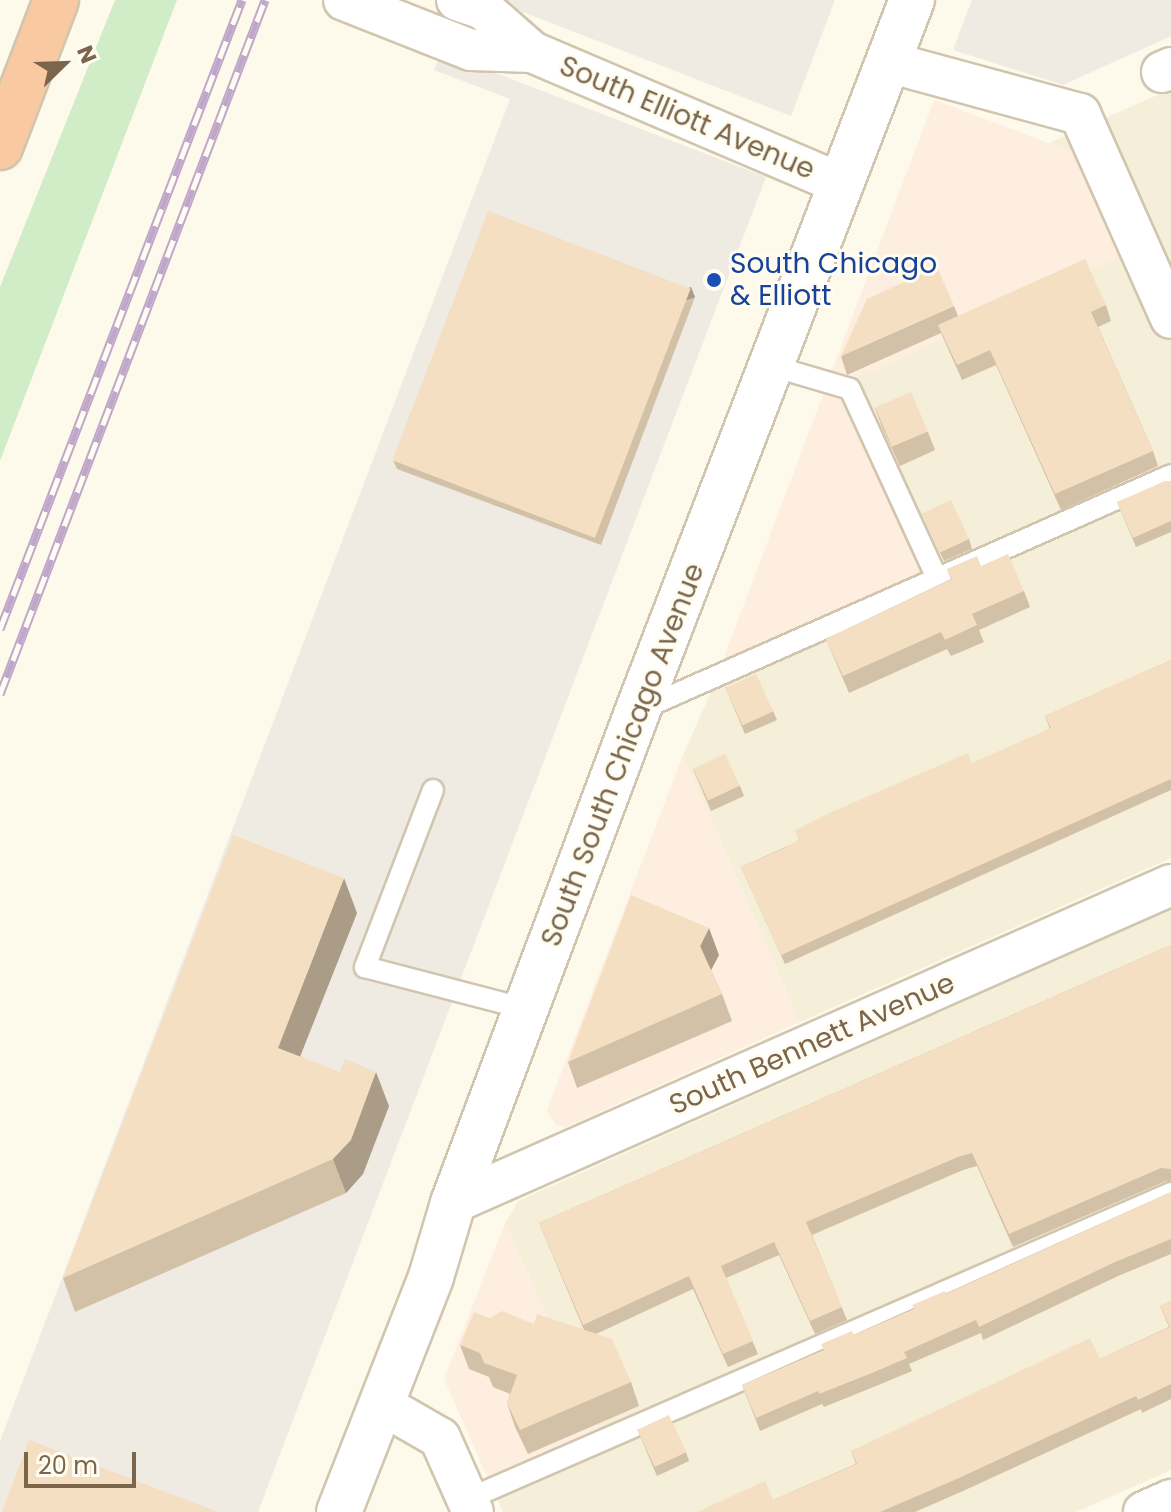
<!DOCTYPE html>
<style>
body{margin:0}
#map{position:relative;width:1171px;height:1512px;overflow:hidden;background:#fdfaeb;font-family:Poppins,sans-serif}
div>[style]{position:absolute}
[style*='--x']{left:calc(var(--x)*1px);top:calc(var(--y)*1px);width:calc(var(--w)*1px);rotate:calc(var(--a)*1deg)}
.residential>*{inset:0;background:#f5eed9}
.commercial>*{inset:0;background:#feeedf}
.industrial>*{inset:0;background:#efebe3}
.green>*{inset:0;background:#d0edc8}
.roads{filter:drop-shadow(2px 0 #d1c5af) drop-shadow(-2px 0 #d1c5af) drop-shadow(0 2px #d1c5af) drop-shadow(0 -2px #d1c5af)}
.lane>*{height:20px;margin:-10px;padding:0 10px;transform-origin:10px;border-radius:10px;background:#fff}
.street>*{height:40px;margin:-20px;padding:0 20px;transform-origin:20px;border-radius:20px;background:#fff}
.secondary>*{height:44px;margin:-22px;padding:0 22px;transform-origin:22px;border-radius:22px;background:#fff}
.highway>*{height:44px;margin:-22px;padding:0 22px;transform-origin:22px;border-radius:22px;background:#f9c9a1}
.rail>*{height:9px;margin-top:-4.5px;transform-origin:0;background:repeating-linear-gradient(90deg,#fffdf2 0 18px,#c0a7c9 0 36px);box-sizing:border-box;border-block:2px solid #c0a7c9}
.wall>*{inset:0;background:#d2c0a7}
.shaded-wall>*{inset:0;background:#ab9c88;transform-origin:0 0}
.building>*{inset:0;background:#f4dfc2;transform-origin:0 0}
.dots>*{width:22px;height:22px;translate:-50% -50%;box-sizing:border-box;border:4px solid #fffdf2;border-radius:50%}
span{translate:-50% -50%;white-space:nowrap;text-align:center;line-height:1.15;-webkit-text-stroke:6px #fffdf2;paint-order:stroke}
.street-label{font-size:28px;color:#7b664c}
.transit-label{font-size:28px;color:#164399}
.left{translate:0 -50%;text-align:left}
.north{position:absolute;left:24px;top:24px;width:80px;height:80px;-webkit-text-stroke:6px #fffdf2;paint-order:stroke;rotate:67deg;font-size:22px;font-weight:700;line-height:32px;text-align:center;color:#7b664c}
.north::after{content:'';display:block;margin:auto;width:28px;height:36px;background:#7b664c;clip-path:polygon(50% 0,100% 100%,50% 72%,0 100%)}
.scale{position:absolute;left:24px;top:1452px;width:112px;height:36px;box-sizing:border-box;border:4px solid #7b664c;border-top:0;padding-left:10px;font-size:24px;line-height:28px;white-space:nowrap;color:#7b664c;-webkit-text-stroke:6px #fffdf2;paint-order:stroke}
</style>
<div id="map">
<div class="residential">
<i style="clip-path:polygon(1171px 89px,1171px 858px,800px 1022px,683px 755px,849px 381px,1124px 255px,1083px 156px,1049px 143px)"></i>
<i style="clip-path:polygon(1171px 909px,1171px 1470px,1076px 1512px,503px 1512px,492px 1488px,603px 1440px,505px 1223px,518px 1201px)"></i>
</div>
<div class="commercial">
<i style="clip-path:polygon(934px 100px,1083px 156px,1125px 255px,849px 381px,937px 578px,717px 676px)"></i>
<i style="clip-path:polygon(683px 755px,800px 1022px,566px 1127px,555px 1124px,547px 1110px)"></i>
<i style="clip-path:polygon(505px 1223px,603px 1440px,492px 1488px,444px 1379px)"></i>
</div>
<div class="industrial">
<i style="clip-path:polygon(492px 0,835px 0,791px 116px)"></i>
<i style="clip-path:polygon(972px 0,1171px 0,1171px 36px,1063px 85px,953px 50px)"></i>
<i style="clip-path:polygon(441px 52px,766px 177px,258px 1512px,0 1512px,0 1441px,510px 99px,434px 70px)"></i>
</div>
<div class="green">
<i style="clip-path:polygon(115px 0,177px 0,0 461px,0 287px)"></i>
</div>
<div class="roads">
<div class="lane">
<i style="--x:772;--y:366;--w:81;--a:16.4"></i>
<i style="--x:850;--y:389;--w:208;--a:65.3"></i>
<i style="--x:642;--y:709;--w:578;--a:-23.86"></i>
<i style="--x:433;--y:790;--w:190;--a:111"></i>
<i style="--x:365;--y:967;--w:166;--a:14.6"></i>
<i style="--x:468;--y:1499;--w:767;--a:-23.52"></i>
</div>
<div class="street">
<i style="--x:344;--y:0;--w:136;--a:21.5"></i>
<i style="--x:471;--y:50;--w:61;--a:1.9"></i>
<i style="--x:457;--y:0;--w:28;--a:19"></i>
<i style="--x:483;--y:9;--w:65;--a:41.3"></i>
<i style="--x:532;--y:52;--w:337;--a:23.1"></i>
<i style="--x:888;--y:62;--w:199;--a:15.2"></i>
<i style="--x:1080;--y:114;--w:223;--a:66"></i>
<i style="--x:1162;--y:72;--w:10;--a:-24"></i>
<i style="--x:453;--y:1203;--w:785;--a:-23.89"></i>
<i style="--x:381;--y:1404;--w:68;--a:30"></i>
<i style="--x:440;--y:1438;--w:81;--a:66"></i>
<i style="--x:1144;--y:1512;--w:30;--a:-24"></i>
</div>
<div class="secondary">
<i style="--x:339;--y:1512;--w:252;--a:-68.6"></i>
<i style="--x:431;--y:1277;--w:77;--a:-73.4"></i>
<i style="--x:453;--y:1203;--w:527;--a:-69.43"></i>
<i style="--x:638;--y:710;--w:761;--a:-68.9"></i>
</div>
<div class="highway">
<i style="--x:0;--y:147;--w:157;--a:-69.1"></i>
</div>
</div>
<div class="rail">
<i style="--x:0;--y:629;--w:674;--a:-68.96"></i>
<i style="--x:0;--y:694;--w:743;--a:-69.1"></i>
</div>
<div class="wall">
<i style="clip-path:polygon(695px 297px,601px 545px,397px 469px,393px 460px)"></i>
<i style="clip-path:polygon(1106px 305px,1111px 321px,1098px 327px,1153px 451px,1158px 466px,1061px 510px,996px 365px,962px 380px,941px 333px,847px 375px,841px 356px,954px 306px,958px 316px)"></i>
<i style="clip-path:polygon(875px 408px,928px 432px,935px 450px,900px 466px,882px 427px)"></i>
<i style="clip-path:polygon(1171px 481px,1171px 532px,1136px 547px,1117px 502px)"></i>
<i style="clip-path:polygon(922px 513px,969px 539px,972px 549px,944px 561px)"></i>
<i style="clip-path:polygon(981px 566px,1024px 591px,1030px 607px,979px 630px,984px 642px,951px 656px,947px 649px,849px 693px,826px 639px,951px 579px,947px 569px)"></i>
<i style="clip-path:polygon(1171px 660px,1171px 790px,785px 964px,741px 867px,1050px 729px,1045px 716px)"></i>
<i style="clip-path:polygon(725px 687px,773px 711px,777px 720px,745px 734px)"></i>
<i style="clip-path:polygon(693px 769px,740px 786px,744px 796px,711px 811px)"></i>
<i style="clip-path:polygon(357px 913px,300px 1056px,389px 1106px,363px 1174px,346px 1193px,75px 1312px,63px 1278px)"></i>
<i style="clip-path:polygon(1171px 945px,1171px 1182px,1166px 1181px,1013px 1247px,977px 1166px,963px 1170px,812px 1235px,847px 1320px,815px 1334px,779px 1255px,726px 1278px,758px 1354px,728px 1367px,693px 1289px,596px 1334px,631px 1382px,639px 1406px,528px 1454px,515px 1427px,507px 1403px,510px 1394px,493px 1387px,489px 1377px,469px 1369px,460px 1345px,534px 1324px,584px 1330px,539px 1223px)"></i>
<i style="clip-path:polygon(719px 955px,711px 970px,722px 994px,732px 1021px,577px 1088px,568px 1062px)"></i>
<i style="clip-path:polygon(1171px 1192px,1171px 1254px,1118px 1276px,983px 1340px,981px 1333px,909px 1364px,912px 1371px,876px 1386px,824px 1407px,822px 1404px,760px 1431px,742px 1385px)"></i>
<i style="clip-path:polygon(1171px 1301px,1171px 1399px,1142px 1413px,1141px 1409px,963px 1491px,915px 1512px,697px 1512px,773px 1500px,856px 1464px,851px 1451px,1100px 1359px,1169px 1327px,1160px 1306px)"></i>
<i style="clip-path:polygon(637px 1429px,686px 1452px,689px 1461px,657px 1476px)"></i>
</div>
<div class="shaded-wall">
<i style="left:691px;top:287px;width:11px;height:266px;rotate:68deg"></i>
<i style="clip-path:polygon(344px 878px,357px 913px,290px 1082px,278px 1048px)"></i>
<i style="clip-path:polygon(709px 928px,719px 955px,710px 972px,700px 946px)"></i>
<i style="clip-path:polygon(376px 1072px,389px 1106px,363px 1174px,346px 1193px,333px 1159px)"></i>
</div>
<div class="building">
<i style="left:488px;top:211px;width:217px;height:267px;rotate:21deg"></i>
<i style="clip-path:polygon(1085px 259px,1106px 305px,1091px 312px,1153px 451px,1055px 494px,990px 350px,957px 365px,938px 325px)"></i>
<i style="clip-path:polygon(937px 267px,954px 306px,841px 356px,867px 299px)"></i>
<i style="left:911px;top:392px;width:43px;height:39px;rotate:67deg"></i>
<i style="clip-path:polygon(1165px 481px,1171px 481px,1171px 521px,1133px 538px,1117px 502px)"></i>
<i style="left:951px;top:500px;width:43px;height:32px;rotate:65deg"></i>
<i style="clip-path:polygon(1008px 554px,1024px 591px,972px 614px,977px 625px,945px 640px,941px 632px,843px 676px,826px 639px,952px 579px,947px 569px,977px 556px,981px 566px)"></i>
<i style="clip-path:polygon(1171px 660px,1171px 779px,781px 955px,741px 867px,785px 848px,798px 840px,795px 830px,834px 811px,968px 753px,972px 763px,1051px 728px,1045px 716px,1125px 680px)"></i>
<i style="left:756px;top:674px;width:41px;height:34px;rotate:65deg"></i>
<i style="left:725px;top:754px;width:35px;height:35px;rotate:65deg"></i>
<i style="clip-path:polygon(233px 835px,344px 878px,278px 1048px,340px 1072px,345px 1059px,376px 1072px,351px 1140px,333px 1159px,63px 1278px)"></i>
<i style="clip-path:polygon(631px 895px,709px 928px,700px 946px,722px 994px,568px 1062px)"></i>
<i style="clip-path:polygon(1171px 945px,1171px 1169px,1161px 1168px,1009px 1234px,972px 1153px,958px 1157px,806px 1222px,842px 1307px,810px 1321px,774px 1242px,721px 1266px,753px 1341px,723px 1354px,689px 1276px,583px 1325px,539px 1223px)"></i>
<i style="clip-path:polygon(1171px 1192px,1171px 1239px,1113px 1263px,979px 1327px,976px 1320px,904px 1352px,907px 1358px,872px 1373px,819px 1394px,818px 1391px,756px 1418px,742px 1385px,824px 1350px,821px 1344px,852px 1331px,854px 1335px,914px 1309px,912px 1305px,945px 1291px,946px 1294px)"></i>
<i style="clip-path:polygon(1171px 1301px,1171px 1384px,1138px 1400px,1136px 1396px,959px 1478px,880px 1512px,697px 1512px,765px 1481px,773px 1500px,857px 1464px,851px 1451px,1090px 1338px,1100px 1359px,1170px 1327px,1160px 1306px)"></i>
<i style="clip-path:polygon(502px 1311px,534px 1324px,537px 1314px,612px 1339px,631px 1382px,520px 1430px,507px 1403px,517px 1375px,484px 1363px,480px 1353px,460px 1345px,474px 1312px,490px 1318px)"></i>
<i style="left:669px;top:1415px;width:41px;height:35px;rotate:65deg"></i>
<i style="clip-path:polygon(29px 1440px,218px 1512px,2px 1512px)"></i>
</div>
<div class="dots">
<i style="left:714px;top:280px;background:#1a4fb4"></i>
</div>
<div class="street-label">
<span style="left:687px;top:118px;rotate:23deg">South Elliott Avenue</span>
<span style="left:623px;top:755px;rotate:-69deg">South South Chicago Avenue</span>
<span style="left:812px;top:1044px;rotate:-24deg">South Bennett Avenue</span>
</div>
<div class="transit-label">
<span class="left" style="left:730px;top:280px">South Chicago<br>&amp; Elliott</span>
</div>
<div class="north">N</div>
<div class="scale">20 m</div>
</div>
